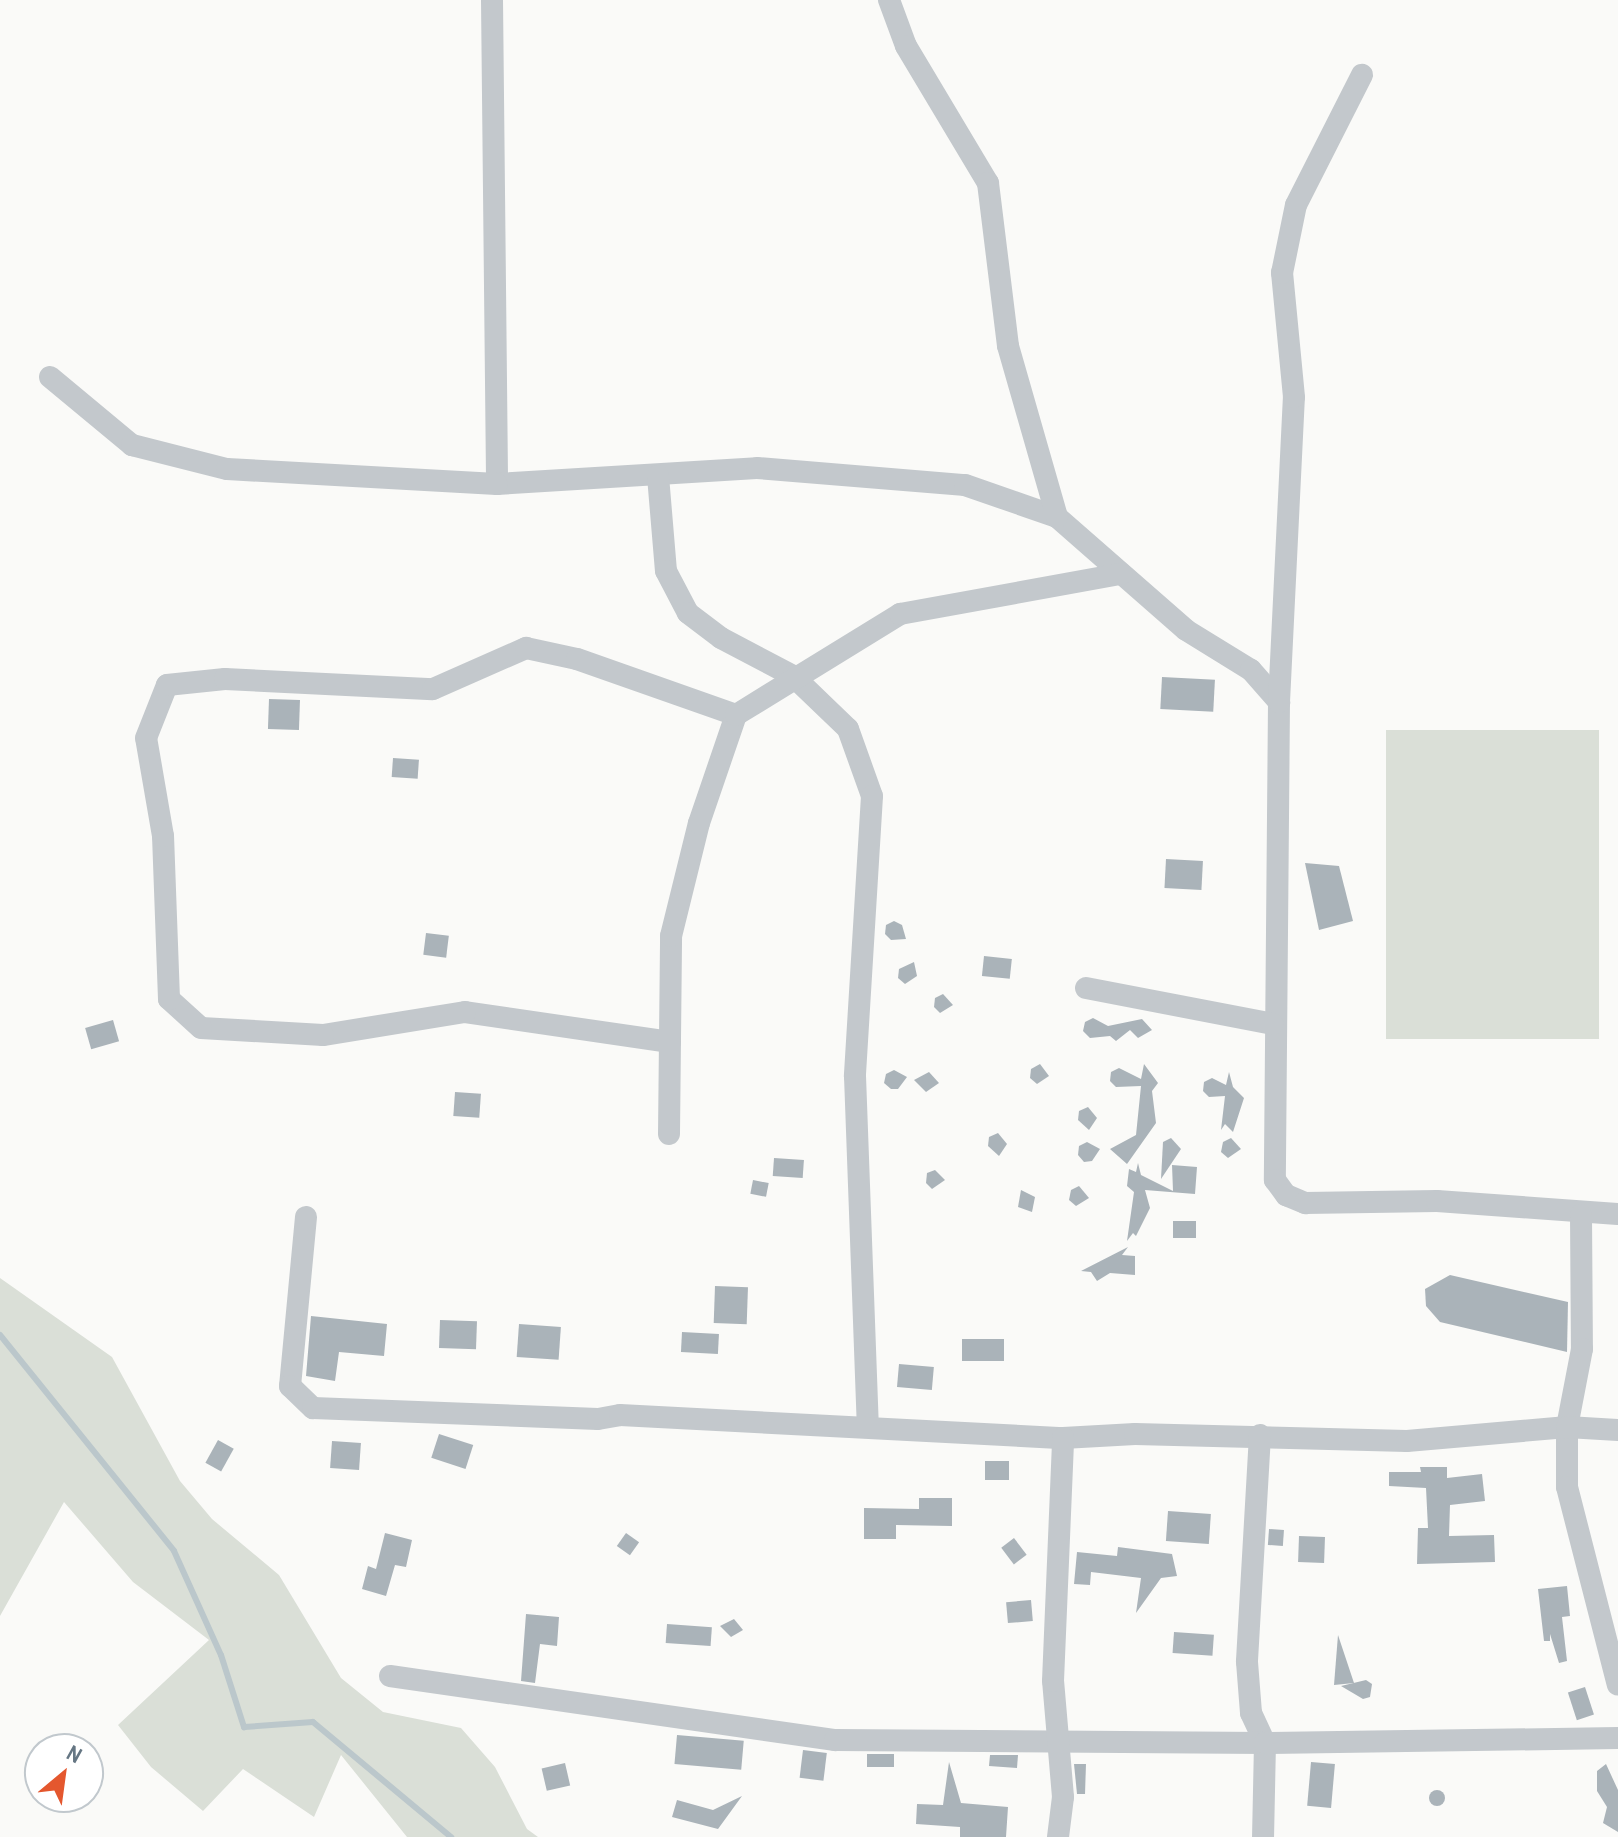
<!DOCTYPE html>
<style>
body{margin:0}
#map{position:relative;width:1618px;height:1837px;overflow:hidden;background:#fafaf8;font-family:"Archivo Narrow",sans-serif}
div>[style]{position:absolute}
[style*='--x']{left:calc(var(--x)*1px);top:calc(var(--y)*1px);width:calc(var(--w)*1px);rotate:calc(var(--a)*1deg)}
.green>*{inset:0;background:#dadfd7;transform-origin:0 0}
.stream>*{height:6px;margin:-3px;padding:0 3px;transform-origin:3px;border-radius:3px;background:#bbc7cb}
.building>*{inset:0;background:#aab3b9;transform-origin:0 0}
.round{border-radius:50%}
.minor>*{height:22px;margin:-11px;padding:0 11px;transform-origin:11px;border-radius:11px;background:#c3c8cc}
span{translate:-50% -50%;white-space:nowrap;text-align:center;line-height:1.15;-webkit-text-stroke:8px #fff;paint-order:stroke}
.north{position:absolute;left:24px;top:1733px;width:80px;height:80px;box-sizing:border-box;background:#fff;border:2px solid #c1c8cd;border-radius:50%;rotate:29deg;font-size:22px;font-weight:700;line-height:32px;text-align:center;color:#657683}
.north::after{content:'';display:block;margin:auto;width:28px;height:36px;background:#e4572e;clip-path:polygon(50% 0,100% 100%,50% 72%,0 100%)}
</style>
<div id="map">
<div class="green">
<i style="left:1386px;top:730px;width:213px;height:309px"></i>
<i style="clip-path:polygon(0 1278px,112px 1357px,180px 1481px,212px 1519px,279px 1575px,341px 1678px,383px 1712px,461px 1728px,495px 1767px,527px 1829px,538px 1837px,407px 1837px,341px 1755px,314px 1817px,243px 1769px,203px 1811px,151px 1767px,118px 1725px,209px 1640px,133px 1582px,64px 1502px,0 1616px)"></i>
</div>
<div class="stream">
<i style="--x:0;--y:1335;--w:277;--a:51.1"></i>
<i style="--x:174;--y:1551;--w:114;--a:65.7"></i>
<i style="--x:221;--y:1655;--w:76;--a:72.3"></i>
<i style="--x:244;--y:1727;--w:69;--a:-4.1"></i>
<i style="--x:313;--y:1722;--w:180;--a:39.8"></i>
</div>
<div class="building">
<i style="left:1162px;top:677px;width:53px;height:32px;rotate:3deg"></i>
<i style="left:269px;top:699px;width:31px;height:30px;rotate:2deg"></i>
<i style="left:393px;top:758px;width:26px;height:19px;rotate:4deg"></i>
<i style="left:1166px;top:859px;width:37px;height:29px;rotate:3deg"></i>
<i style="clip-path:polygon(1305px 863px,1339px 866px,1353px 921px,1319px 930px)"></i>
<i style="clip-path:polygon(894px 921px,902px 925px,906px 939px,891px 940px,885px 934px,886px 925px)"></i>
<i style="left:426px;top:933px;width:23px;height:22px;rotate:7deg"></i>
<i style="left:984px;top:956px;width:28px;height:20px;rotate:6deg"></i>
<i style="clip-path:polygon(914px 962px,917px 976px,905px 984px,898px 978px,899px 969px)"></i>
<i style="clip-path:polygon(943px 994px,953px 1005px,940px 1013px,934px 1007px,935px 998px)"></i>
<i style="clip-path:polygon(1093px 1018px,1108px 1026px,1142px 1019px,1152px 1030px,1138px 1038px,1130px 1030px,1116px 1041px,1110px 1036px,1090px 1038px,1083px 1031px,1085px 1022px)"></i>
<i style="left:113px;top:1020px;width:22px;height:29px;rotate:74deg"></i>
<i style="clip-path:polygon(1040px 1064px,1049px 1076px,1037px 1084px,1030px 1078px,1031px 1069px)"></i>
<i style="clip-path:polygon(1144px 1064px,1158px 1083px,1152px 1091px,1156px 1123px,1127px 1164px,1110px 1149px,1136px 1135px,1141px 1086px,1116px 1087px,1110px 1081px,1111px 1072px,1119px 1068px,1141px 1079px)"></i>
<i style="clip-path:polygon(894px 1070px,907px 1077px,898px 1089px,891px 1089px,884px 1083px,886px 1074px)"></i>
<i style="clip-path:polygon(929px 1072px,939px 1083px,926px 1092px,914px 1080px)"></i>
<i style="clip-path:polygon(1229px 1072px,1233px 1087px,1244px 1098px,1233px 1132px,1225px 1124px,1221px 1130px,1225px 1096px,1209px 1097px,1203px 1091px,1204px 1082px,1212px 1078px,1226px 1085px)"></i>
<i style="left:455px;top:1092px;width:26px;height:24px;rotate:4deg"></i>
<i style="clip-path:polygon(1088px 1107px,1097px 1118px,1089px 1130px,1078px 1120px,1079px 1111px)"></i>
<i style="clip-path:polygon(998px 1133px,1007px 1144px,999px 1156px,988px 1146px,989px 1137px)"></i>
<i style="clip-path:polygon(1171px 1138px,1181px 1149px,1161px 1179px,1163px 1142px)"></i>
<i style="clip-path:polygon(1231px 1138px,1241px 1149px,1228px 1158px,1221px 1152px,1223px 1142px)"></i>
<i style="clip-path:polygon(1087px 1142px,1100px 1149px,1092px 1161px,1084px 1162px,1078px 1155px,1079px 1146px)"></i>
<i style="left:774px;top:1158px;width:30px;height:18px;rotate:4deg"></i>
<i style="clip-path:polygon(1138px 1163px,1141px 1175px,1173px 1191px,1172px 1165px,1197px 1167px,1195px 1194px,1145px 1190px,1150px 1208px,1136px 1236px,1133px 1233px,1127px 1241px,1134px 1192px,1127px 1186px,1129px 1169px,1136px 1172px)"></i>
<i style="clip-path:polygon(935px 1170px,945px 1180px,932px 1189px,926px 1183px,927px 1173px)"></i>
<i style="left:753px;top:1180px;width:16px;height:14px;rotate:11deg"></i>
<i style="clip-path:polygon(1079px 1186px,1089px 1198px,1076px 1206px,1069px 1200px,1071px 1190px)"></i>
<i style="clip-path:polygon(1021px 1190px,1035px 1197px,1032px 1212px,1018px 1207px)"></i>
<i style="left:1173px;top:1221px;width:23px;height:17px"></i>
<i style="clip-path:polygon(1128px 1247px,1122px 1255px,1135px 1256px,1135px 1275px,1110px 1273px,1097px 1281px,1091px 1272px,1081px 1271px)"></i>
<i style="clip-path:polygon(1450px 1275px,1568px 1302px,1567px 1352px,1440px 1322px,1426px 1306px,1425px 1289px)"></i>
<i style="left:715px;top:1286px;width:33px;height:37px;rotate:2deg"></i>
<i style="clip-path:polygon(311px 1316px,387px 1324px,384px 1356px,339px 1352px,335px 1381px,306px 1376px)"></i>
<i style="left:440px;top:1320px;width:37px;height:28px;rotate:2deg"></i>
<i style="left:519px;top:1324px;width:42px;height:33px;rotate:4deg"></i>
<i style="left:682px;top:1332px;width:37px;height:20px;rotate:3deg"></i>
<i style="left:962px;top:1339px;width:42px;height:22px"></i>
<i style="left:899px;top:1364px;width:35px;height:23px;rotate:5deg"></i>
<i style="left:439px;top:1434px;width:36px;height:25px;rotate:18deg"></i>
<i style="left:218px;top:1440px;width:18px;height:26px;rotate:29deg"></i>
<i style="left:332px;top:1441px;width:29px;height:27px;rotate:4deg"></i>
<i style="left:985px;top:1461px;width:24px;height:19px"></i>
<i style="clip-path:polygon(1420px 1467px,1447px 1467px,1447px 1478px,1482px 1474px,1485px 1501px,1450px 1505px,1449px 1536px,1494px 1535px,1495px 1562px,1417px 1564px,1418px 1528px,1428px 1528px,1426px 1488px,1389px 1486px,1389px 1472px,1421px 1472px)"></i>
<i style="clip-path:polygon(919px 1498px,952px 1498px,952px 1526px,896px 1525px,896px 1539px,864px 1539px,864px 1508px,919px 1509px)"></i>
<i style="left:1168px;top:1511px;width:43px;height:30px;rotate:4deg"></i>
<i style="left:1269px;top:1529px;width:15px;height:16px;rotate:4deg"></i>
<i style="clip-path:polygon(385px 1533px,412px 1540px,406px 1567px,395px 1565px,386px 1596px,362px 1589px,368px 1566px,376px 1569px)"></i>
<i style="left:626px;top:1533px;width:16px;height:16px;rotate:35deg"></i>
<i style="left:1299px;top:1536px;width:26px;height:26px;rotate:2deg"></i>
<i style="left:1014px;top:1538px;width:21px;height:16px;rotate:53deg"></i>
<i style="clip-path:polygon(1118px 1547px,1172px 1554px,1177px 1576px,1161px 1578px,1136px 1613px,1141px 1578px,1091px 1572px,1090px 1585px,1074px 1584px,1077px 1552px,1117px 1556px)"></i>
<i style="clip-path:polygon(1567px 1586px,1570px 1616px,1562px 1617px,1567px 1661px,1559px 1663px,1550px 1634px,1550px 1641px,1544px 1641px,1538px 1589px)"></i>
<i style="left:1031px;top:1600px;width:21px;height:25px;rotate:85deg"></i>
<i style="clip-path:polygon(526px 1614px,559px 1617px,557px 1646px,540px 1644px,535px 1683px,521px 1681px)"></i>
<i style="clip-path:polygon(734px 1619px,743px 1630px,731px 1637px,720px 1626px)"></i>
<i style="left:667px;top:1624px;width:45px;height:19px;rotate:4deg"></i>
<i style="left:1174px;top:1632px;width:40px;height:21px;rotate:4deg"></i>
<i style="clip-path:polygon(1338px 1635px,1354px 1683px,1334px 1685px)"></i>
<i style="clip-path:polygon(1366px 1680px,1372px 1684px,1370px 1697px,1363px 1699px,1341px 1686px)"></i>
<i style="left:1585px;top:1687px;width:29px;height:18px;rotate:72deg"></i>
<i style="left:677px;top:1735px;width:67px;height:29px;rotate:5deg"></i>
<i style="left:803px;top:1750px;width:24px;height:28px;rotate:7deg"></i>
<i style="left:867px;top:1754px;width:27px;height:13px"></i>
<i style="clip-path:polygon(990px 1755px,1018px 1755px,1017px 1768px,989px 1766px)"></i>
<i style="clip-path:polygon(949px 1762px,961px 1803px,1008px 1807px,1006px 1837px,960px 1837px,960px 1827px,916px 1824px,917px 1804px,943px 1805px)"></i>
<i style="left:1311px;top:1762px;width:24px;height:44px;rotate:5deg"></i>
<i style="left:565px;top:1763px;width:23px;height:24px;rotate:77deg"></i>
<i style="clip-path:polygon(1074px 1764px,1086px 1764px,1085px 1794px,1077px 1794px)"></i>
<i style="clip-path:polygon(1606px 1764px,1618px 1790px,1618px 1832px,1603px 1823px,1607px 1807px,1597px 1791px,1597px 1771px)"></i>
<i class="round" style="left:1429px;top:1790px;width:16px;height:16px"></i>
<i style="clip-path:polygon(742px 1796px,718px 1829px,672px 1817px,677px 1800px,713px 1810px)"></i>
</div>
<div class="minor">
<i style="--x:492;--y:0;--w:484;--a:89.4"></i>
<i style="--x:497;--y:484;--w:260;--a:-3.5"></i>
<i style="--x:757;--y:468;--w:209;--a:4.7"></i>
<i style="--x:965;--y:485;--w:97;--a:19.2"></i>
<i style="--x:1057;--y:517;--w:171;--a:41.2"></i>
<i style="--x:1186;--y:630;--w:76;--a:31.6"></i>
<i style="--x:1251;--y:670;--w:43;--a:48.8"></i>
<i style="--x:1279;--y:702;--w:478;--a:90.5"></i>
<i style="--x:1275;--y:1180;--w:19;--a:54"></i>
<i style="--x:1286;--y:1195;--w:21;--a:23"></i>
<i style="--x:1305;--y:1203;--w:132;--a:-0.9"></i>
<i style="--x:1437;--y:1201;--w:181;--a:4.1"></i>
<i style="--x:889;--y:0;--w:49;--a:69.7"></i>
<i style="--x:906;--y:46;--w:160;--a:59.1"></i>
<i style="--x:988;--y:183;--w:164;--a:83"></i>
<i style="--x:1008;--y:346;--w:178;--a:74"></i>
<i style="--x:50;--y:377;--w:107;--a:39.7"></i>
<i style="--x:132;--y:445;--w:98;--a:14.2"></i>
<i style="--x:227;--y:469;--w:270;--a:3.2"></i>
<i style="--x:658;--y:476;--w:95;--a:85.2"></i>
<i style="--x:666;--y:571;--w:47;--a:62.4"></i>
<i style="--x:688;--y:613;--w:41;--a:37.1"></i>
<i style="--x:721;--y:638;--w:81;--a:27.8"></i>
<i style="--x:793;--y:676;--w:76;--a:43.9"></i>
<i style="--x:848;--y:729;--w:71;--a:70.3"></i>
<i style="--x:872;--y:796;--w:281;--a:93.5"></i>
<i style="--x:855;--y:1076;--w:351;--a:87.9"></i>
<i style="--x:1279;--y:702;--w:305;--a:-87.2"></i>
<i style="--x:1294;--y:397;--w:125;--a:-95.5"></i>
<i style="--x:1282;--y:273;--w:69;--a:-78.4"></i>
<i style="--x:1296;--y:205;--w:146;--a:-63.1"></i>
<i style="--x:1086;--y:988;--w:190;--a:10.9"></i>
<i style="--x:670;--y:1042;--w:207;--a:-171.7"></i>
<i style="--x:465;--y:1012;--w:144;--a:170.8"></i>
<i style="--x:323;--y:1035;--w:122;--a:-176.7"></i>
<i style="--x:201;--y:1028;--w:43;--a:-137.8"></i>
<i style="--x:169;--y:999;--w:163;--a:-92.1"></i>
<i style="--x:163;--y:836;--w:99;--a:-99.8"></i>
<i style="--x:146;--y:738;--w:57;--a:-68.4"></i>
<i style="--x:167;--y:685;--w:58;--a:-5.9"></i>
<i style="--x:225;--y:679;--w:208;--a:2.8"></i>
<i style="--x:433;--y:689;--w:102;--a:-23.8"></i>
<i style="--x:526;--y:648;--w:52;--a:12.2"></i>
<i style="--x:577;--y:659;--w:169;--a:19.4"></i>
<i style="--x:669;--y:1134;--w:198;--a:-89.4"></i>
<i style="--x:671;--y:936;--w:116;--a:-76.1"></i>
<i style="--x:699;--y:823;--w:114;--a:-71.1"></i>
<i style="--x:736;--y:715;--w:193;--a:-31.6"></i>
<i style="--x:900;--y:614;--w:225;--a:-10.3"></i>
<i style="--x:1581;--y:1215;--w:134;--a:89.6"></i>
<i style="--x:1582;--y:1349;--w:79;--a:100.9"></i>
<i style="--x:1567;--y:1427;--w:60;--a:90"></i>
<i style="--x:1567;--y:1487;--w:204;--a:75.6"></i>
<i style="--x:306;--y:1217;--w:170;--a:95.4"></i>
<i style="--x:290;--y:1386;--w:32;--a:44"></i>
<i style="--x:313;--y:1408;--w:285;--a:2.2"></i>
<i style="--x:598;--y:1419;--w:22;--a:-10"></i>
<i style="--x:620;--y:1415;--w:444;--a:3"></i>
<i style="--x:1063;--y:1438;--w:72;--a:-3.2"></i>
<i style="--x:1135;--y:1434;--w:272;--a:1.5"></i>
<i style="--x:1407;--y:1441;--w:161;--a:-5"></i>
<i style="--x:1567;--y:1427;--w:51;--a:3.4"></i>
<i style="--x:1260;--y:1435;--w:227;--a:93.3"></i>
<i style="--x:1247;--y:1662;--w:51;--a:85.5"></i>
<i style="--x:1251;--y:1713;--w:33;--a:65"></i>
<i style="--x:1265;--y:1743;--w:94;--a:91.2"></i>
<i style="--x:390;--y:1676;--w:450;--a:8.2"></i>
<i style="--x:835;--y:1740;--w:430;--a:0.4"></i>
<i style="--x:1265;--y:1743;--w:353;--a:-0.8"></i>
<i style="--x:1058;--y:1837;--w:40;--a:-82.9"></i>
<i style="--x:1063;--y:1797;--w:116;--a:-94.9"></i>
<i style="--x:1053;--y:1681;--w:243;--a:-87.6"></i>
</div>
<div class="north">N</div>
</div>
